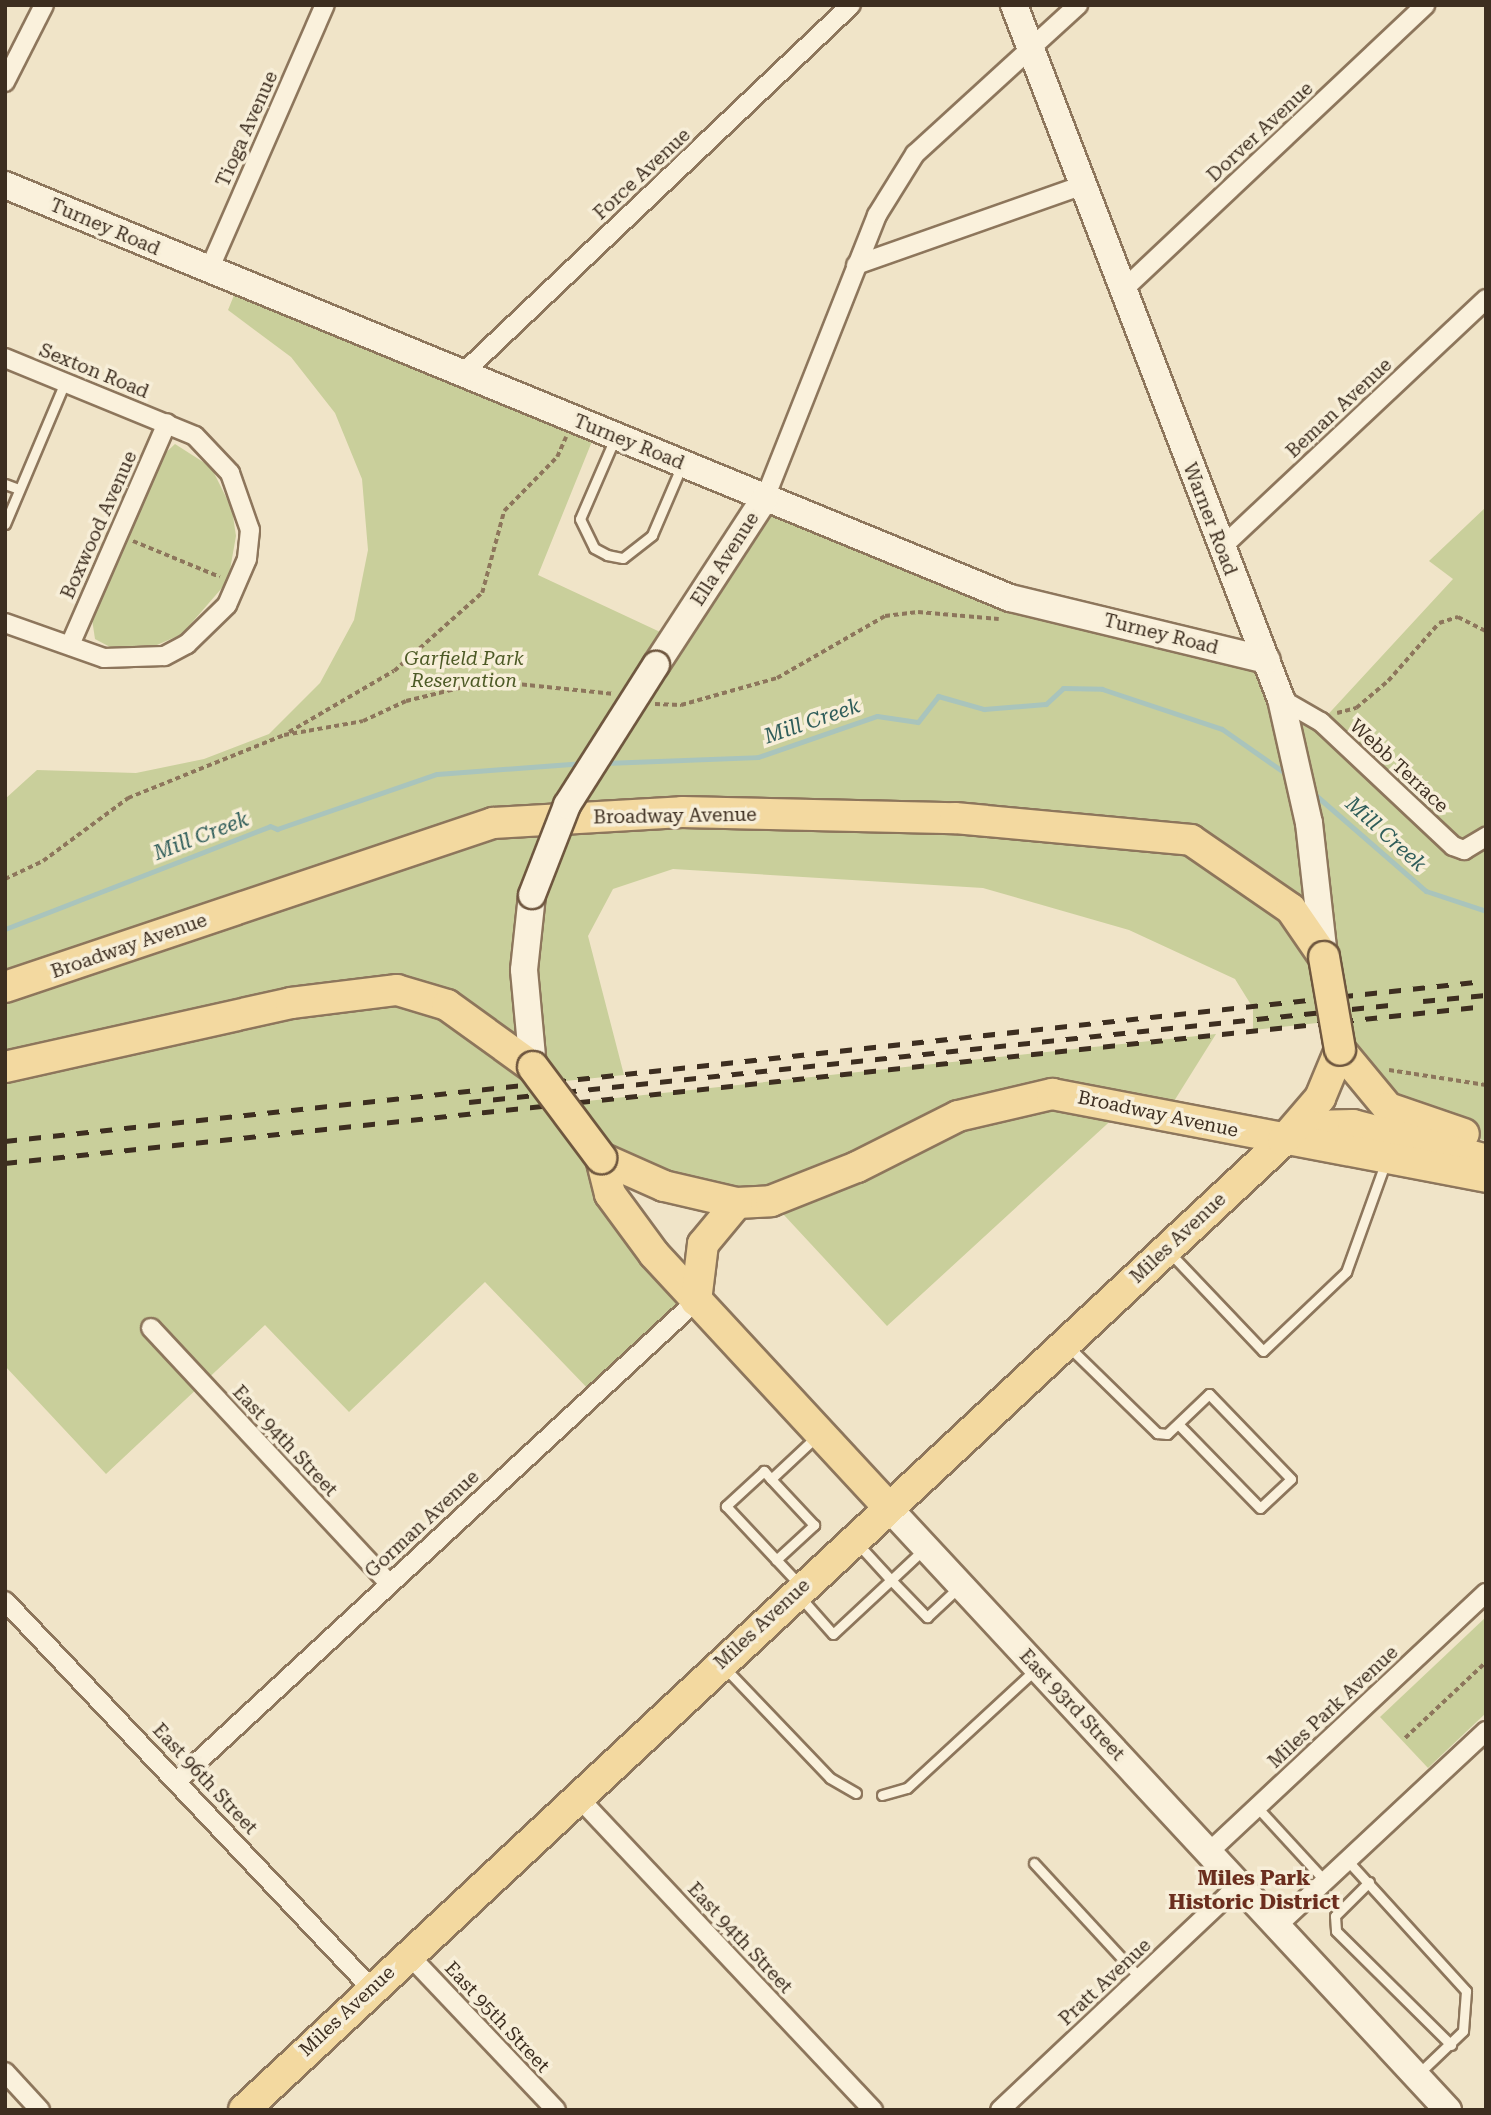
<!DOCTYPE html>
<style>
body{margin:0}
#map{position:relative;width:1491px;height:2115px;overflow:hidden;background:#f0e4c8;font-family:"Roboto Serif",serif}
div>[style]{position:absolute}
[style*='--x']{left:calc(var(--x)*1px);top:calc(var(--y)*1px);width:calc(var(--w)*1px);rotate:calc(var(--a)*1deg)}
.green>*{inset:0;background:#c9cf9b}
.stream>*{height:5px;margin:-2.5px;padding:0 2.5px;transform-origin:2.5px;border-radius:2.5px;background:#a9c4bc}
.path>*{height:3.5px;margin-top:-1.75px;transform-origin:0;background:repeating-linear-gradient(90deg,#8d765c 0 5px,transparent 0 8.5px)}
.roads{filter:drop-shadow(2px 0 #8d765c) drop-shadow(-2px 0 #8d765c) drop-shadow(0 2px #8d765c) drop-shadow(0 -2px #8d765c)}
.service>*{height:9px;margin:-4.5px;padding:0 4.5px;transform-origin:4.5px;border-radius:4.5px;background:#faf1dc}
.minor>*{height:18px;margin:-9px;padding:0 9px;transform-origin:9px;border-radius:9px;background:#faf1dc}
.secondary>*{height:26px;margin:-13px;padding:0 13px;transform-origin:13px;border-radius:13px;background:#faf1dc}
.primary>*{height:30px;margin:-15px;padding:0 15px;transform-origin:15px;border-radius:15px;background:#f3d9a0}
.rail>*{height:5px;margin-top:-2.5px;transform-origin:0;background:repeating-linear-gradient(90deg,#3d2e20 0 12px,transparent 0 24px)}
.bridges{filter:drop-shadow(2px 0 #6f573f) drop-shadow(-2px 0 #6f573f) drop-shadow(0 2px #6f573f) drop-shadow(0 -2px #6f573f)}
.secondary-bridge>*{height:26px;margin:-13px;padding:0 13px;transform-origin:13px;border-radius:13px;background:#faf1dc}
.primary-bridge>*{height:30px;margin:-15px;padding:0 15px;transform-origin:15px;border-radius:15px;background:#f3d9a0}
span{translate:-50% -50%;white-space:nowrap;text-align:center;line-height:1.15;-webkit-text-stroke:7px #f7eed8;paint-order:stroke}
.street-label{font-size:19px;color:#3d2e20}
.park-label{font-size:19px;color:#4d5a26;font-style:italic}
.water-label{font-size:21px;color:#2f5d5a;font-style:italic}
.neighbourhood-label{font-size:21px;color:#6b2e1e;font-weight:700}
.frame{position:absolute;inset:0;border:7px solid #3d2e20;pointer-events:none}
</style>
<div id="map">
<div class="green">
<i style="clip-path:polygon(239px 283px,597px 429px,538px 575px,673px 638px,765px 498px,1010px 598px,1267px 660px,1281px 699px,1321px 722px,1453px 579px,1429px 561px,1486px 507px,1486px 1141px,1388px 1108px,1335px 1021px,1253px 1030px,1253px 1008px,1235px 979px,1129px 930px,983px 888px,673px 869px,613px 889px,588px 936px,624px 1075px,546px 1083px,559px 1104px,1216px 1034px,1166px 1114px,1118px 1114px,887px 1326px,771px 1201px,602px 1159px,696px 1301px,593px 1394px,485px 1282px,349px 1412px,265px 1325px,106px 1474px,5px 1366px,5px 799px,37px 770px,136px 773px,204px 759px,269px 734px,320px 683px,354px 620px,368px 550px,362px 479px,335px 413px,291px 357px,228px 310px)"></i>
<i style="clip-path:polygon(175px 444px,211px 467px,232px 509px,236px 536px,228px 581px,182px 634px,157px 645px,110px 647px,95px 639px,92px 619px,160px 458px)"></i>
<i style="clip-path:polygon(1486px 1617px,1486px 1713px,1428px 1768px,1380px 1717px)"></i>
</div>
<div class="stream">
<i style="--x:605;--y:763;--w:153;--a:-2.2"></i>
<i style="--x:758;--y:757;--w:126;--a:-19"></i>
<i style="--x:877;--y:716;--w:41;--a:8.3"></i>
<i style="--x:918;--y:722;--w:33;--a:-52"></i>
<i style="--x:938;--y:696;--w:48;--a:15.8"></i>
<i style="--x:984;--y:709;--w:62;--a:-4.6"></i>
<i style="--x:1046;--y:704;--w:23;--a:-43"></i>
<i style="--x:1063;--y:688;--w:39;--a:1"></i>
<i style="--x:1102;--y:689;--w:126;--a:18.4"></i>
<i style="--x:1222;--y:729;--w:82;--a:35"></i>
<i style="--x:1312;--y:792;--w:151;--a:41"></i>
<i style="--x:1426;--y:891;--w:63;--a:18.4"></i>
<i style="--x:5;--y:929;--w:284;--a:-21.2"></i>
<i style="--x:270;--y:826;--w:8;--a:23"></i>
<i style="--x:277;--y:829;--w:169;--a:-19"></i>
<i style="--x:437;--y:774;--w:148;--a:-4.3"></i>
</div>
<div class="path">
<i style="--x:133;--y:541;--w:94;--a:22.5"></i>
<i style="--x:655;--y:704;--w:26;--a:2"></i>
<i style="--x:681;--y:705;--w:100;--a:-15.7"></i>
<i style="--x:777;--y:678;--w:125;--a:-29.9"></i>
<i style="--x:885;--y:616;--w:33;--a:-7"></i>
<i style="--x:918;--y:612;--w:81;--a:4.9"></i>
<i style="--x:1337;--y:713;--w:20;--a:-15"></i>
<i style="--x:1356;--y:708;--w:42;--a:-40.2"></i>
<i style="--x:1388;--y:681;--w:77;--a:-48.7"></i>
<i style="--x:1439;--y:623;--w:20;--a:-18"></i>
<i style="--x:1458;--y:617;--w:31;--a:27"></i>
<i style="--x:289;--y:732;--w:121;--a:-30.2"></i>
<i style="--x:394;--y:671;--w:118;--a:-41.6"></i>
<i style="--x:482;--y:593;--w:85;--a:-75"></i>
<i style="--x:504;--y:511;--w:76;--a:-45.5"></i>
<i style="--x:557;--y:457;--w:22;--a:-66"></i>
<i style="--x:5;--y:879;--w:42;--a:-25.3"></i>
<i style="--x:43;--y:861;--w:106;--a:-36.5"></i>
<i style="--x:128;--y:798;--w:168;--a:-22"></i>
<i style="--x:284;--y:735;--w:80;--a:-10"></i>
<i style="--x:363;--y:721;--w:47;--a:-24.9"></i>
<i style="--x:406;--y:701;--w:84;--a:-13.7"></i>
<i style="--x:488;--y:681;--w:127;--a:5.9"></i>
<i style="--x:1389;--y:1070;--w:98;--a:8.8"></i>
<i style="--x:1405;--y:1738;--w:111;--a:-43.2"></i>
</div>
<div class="roads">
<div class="service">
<i style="--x:615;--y:438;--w:88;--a:113.4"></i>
<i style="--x:580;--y:519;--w:32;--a:64"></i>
<i style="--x:594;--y:548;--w:15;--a:28"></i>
<i style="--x:607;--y:555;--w:16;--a:11"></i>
<i style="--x:623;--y:558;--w:37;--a:-38"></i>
<i style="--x:652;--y:535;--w:76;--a:-66.8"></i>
<i style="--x:5;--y:484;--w:15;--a:20"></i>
<i style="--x:5;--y:524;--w:154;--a:-67.1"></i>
<i style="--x:1170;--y:1253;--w:135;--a:46.5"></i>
<i style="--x:1263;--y:1351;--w:115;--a:-43.6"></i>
<i style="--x:1346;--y:1272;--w:118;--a:-70.2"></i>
<i style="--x:1070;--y:1348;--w:122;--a:44.3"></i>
<i style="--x:1157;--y:1433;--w:10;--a:6"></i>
<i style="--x:1167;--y:1434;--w:58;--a:-43.6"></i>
<i style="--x:1209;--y:1394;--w:118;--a:46"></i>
<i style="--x:1291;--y:1479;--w:42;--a:136.9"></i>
<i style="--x:1260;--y:1508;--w:117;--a:-134.3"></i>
<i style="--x:771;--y:1479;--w:11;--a:-131"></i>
<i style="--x:764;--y:1471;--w:52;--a:137.4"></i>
<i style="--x:726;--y:1506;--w:108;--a:46.9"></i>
<i style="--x:858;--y:1544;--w:49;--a:47.5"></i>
<i style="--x:891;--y:1580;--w:45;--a:-43.2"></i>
<i style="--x:776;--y:1560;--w:52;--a:-42.6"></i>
<i style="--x:814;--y:1525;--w:63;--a:-133.1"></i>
<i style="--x:771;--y:1479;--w:63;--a:-43.1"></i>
<i style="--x:801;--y:1598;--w:48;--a:48.4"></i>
<i style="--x:833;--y:1634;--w:79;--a:-43"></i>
<i style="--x:891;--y:1580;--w:52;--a:45.8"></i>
<i style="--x:927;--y:1617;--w:44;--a:-43.2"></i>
<i style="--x:724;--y:1667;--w:153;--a:46.3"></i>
<i style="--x:830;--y:1778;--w:30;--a:30"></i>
<i style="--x:882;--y:1795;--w:26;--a:-16"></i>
<i style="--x:907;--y:1788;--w:176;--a:-42.7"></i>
<i style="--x:1257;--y:1807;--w:100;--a:47.4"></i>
<i style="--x:1347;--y:1860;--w:177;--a:47.7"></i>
<i style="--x:1466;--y:1991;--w:40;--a:94.3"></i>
<i style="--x:1463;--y:2031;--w:61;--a:136.3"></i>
<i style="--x:1034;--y:1863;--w:156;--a:47.3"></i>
<i style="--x:1369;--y:1882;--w:48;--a:135"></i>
<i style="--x:1335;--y:1916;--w:15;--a:86"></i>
<i style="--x:1336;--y:1931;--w:162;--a:44.7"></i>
</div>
<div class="minor">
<i style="--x:5;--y:82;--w:86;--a:-63.1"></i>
<i style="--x:856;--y:265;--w:238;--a:-19.4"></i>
<i style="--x:209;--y:270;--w:289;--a:-66.4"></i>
<i style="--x:1124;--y:289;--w:414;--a:-43.3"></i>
<i style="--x:5;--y:358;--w:205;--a:22.3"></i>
<i style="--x:195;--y:436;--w:51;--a:46.6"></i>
<i style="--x:230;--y:473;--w:60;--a:70.7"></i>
<i style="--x:250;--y:530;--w:29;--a:96"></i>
<i style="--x:247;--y:559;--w:50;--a:113.5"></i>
<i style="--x:227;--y:605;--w:56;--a:135.7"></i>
<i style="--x:187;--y:644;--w:26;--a:152"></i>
<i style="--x:164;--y:656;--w:60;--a:178.1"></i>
<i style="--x:104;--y:658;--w:105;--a:-160.5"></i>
<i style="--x:462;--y:374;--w:536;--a:-43.49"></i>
<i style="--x:765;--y:498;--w:304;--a:-68.4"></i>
<i style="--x:877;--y:215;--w:72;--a:-58.1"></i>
<i style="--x:915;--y:154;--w:221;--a:-42.4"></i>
<i style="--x:1221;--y:548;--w:364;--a:-43.2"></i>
<i style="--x:70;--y:645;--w:242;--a:-66.4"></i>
<i style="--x:1281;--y:699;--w:46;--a:29.9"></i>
<i style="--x:1321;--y:722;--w:181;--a:43.2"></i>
<i style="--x:1453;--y:846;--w:12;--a:20"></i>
<i style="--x:1464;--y:850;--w:26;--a:-31"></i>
<i style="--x:151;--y:1328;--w:349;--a:47"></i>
<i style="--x:5;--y:1601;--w:533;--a:46.6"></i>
<i style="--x:178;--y:1780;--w:706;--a:-42.76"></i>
<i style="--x:577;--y:1796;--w:432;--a:46.7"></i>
<i style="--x:1209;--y:1852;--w:379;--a:-43.1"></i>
<i style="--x:1277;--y:1926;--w:286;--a:-43"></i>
<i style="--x:408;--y:1954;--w:215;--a:46.5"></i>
<i style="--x:5;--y:2072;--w:52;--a:47.4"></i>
<i style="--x:1000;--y:2110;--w:328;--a:-43.3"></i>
</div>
<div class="secondary">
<i style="--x:1014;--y:5;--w:744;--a:68.96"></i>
<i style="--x:1281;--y:699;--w:127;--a:77.3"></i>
<i style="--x:1309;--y:823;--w:135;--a:83.6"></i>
<i style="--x:5;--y:185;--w:1087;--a:22.34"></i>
<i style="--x:1010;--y:598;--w:264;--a:13.6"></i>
<i style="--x:656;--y:665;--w:199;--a:-56.9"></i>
<i style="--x:532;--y:895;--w:75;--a:96.1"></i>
<i style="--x:524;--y:970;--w:97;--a:84.7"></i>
<i style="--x:888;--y:1507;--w:823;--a:47.12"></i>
</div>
<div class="primary">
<i style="--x:5;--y:987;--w:515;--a:-18.58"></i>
<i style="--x:493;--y:823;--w:189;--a:-3.3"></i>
<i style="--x:682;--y:812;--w:273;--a:1.3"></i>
<i style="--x:955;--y:818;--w:237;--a:5.3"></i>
<i style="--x:1191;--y:840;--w:121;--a:34.6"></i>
<i style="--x:1291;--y:909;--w:58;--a:55.5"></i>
<i style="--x:1340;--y:1050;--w:75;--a:50.4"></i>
<i style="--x:1388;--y:1108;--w:80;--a:18.9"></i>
<i style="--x:5;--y:1067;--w:293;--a:-12.6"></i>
<i style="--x:291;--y:1003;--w:107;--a:-7"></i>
<i style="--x:397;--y:990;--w:52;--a:16.7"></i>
<i style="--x:447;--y:1005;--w:106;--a:35.8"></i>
<i style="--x:1289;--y:1138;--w:26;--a:-28"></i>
<i style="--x:1312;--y:1126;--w:41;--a:-1.4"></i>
<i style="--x:1353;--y:1125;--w:131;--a:14.6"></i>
<i style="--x:601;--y:1158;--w:69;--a:24"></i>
<i style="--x:664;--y:1186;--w:75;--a:13.1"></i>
<i style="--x:737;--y:1203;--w:34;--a:-3"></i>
<i style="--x:771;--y:1201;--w:92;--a:-21.6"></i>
<i style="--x:857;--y:1167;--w:113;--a:-26.8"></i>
<i style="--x:958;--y:1116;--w:97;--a:-13.2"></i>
<i style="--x:1052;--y:1094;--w:442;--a:10.8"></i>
<i style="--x:601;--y:1158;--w:37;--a:76"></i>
<i style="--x:610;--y:1194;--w:74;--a:53.7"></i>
<i style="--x:654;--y:1254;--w:345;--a:47.2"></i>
<i style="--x:696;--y:1301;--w:57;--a:-83"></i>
<i style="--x:703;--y:1244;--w:53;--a:-50.3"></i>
<i style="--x:244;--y:2110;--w:1421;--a:-43"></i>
<i style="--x:1283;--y:1141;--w:57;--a:-49.3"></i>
<i style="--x:1320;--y:1098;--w:52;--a:-67.4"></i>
</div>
</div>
<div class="rail">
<i style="--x:1423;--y:1001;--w:63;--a:-5.4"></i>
<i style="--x:469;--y:1102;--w:935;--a:-6.02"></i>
<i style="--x:5;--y:1141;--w:1490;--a:-6.17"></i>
<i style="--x:5;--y:1163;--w:1489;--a:-6.05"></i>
</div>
<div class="bridges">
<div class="secondary-bridge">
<i style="--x:532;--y:895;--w:97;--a:-68.7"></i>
<i style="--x:567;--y:805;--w:166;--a:-57.6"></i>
</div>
<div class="primary-bridge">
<i style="--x:1324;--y:957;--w:94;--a:80.2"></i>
<i style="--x:533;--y:1067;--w:114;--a:53.2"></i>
</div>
</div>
<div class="street-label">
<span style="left:247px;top:129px;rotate:-66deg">Tioga Avenue</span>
<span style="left:1260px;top:132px;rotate:-43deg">Dorver Avenue</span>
<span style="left:642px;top:174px;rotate:-43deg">Force Avenue</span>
<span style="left:105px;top:227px;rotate:23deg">Turney Road</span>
<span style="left:94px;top:371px;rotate:22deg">Sexton Road</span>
<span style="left:1339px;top:408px;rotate:-43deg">Beman Avenue</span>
<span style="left:629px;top:442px;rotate:22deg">Turney Road</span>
<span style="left:1210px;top:519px;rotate:69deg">Warner Road</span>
<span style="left:99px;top:525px;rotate:-66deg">Boxwood Avenue</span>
<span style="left:725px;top:559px;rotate:-57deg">Ella Avenue</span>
<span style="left:1161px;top:634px;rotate:14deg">Turney Road</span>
<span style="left:1399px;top:766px;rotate:43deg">Webb Terrace</span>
<span style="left:675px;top:816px;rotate:-1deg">Broadway Avenue</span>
<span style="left:129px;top:946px;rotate:-19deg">Broadway Avenue</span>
<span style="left:1158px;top:1114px;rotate:12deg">Broadway Avenue</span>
<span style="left:1178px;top:1238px;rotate:-43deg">Miles Avenue</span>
<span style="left:285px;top:1441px;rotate:47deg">East 94th Street</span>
<span style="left:422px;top:1524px;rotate:-43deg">Gorman Avenue</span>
<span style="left:762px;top:1624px;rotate:-43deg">Miles Avenue</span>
<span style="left:1072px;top:1705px;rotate:47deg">East 93rd Street</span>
<span style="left:1333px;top:1707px;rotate:-43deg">Miles Park Avenue</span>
<span style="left:205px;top:1779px;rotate:47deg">East 96th Street</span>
<span style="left:740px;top:1938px;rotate:47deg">East 94th Street</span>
<span style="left:1105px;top:1982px;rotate:-43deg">Pratt Avenue</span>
<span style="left:347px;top:2011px;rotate:-43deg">Miles Avenue</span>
<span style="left:497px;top:2017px;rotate:47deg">East 95th Street</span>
</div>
<div class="park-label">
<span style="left:464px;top:670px">Garfield Park<br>Reservation</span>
</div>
<div class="water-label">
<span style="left:812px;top:721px;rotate:-19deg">Mill Creek</span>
<span style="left:1386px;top:834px;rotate:42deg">Mill Creek</span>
<span style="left:201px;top:836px;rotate:-21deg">Mill Creek</span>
</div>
<div class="neighbourhood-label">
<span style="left:1254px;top:1890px">Miles Park<br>Historic District</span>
</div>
<div class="frame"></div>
</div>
